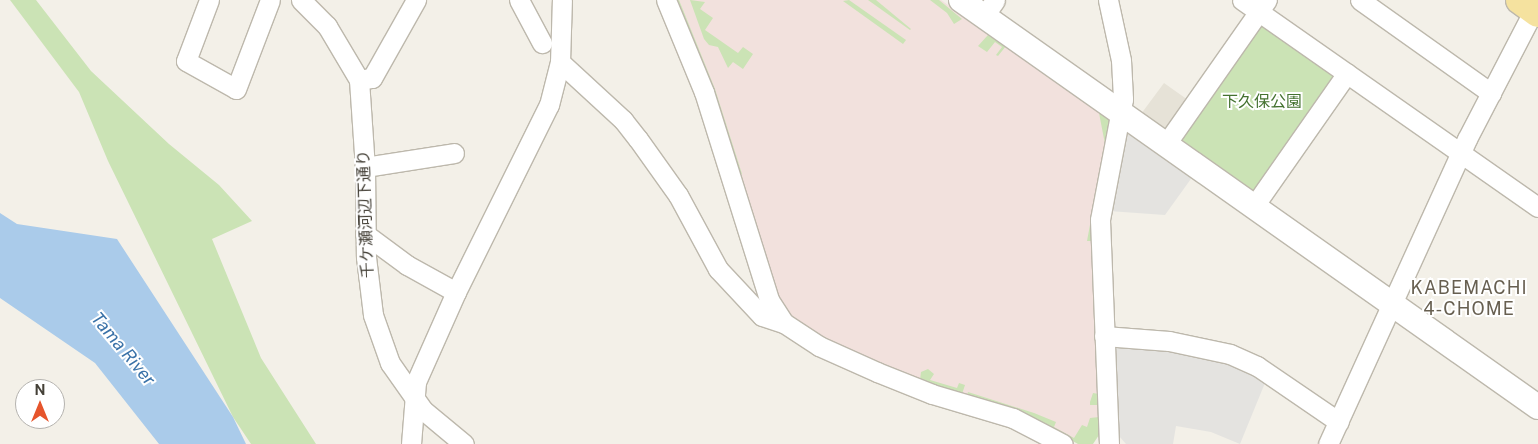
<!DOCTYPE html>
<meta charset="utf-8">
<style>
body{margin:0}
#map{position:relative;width:1538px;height:444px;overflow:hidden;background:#f3f0e8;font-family:"Public Sans","Noto Sans JP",sans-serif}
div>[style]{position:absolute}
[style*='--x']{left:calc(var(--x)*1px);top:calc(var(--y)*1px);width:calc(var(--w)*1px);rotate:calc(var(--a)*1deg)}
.residential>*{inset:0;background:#e6e2d7}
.medical>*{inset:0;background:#f2e1dd}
.green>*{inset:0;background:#cbe3b5}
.parking>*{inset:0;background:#e4e3e0}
.water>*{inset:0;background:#aacbea}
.roads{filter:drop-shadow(1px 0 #bdb8ac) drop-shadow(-1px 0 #bdb8ac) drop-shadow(0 1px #bdb8ac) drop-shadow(0 -1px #bdb8ac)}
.minor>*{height:19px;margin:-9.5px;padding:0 9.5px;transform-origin:9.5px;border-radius:9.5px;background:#fff}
.tertiary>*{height:24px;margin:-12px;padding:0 12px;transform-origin:12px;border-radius:12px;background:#fff}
.primary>*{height:28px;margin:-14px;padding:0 14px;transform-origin:14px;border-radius:14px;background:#f5e29f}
span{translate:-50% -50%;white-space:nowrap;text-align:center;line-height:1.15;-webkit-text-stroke:4px #fff;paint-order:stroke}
.park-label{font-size:16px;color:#447230}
.street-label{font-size:16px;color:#454138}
.neighbourhood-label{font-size:18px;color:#675f50;letter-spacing:1px}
.water-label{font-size:18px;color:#3a72a8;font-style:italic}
.north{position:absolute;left:15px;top:379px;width:50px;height:50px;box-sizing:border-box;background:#fff;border:1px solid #b5b3af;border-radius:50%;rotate:0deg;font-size:14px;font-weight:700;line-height:20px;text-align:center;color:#454138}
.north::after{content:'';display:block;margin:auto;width:18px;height:22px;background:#e6552c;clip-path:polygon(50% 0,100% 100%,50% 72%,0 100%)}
</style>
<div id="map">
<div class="residential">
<i style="clip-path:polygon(1164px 83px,1188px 100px,1170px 127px,1161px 128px,1141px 114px)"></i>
</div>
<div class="medical">
<i style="clip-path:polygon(675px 0,941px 0,1110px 120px,1094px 291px,1096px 367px,1102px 427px,1077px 443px,1038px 423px,933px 386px,833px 345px,792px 321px,779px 305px)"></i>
</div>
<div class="green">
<i style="clip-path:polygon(10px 0,36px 0,91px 71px,169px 144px,219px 185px,252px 221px,212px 239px,261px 358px,316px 444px,251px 444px,233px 417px,108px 161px,79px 92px)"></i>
<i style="clip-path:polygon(675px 0,679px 0,715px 89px,742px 174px,739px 175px)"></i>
<i style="clip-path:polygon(690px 0,705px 2px,700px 9px,713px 18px,705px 30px,738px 53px,743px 47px,753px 54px,743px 69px,733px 62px,728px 68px,718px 47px,709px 45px,704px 39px)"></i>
<i style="clip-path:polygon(849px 0,906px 40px,903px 44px,843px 1px)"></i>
<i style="clip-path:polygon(868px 0,876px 0,911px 29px,910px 30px)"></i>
<i style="clip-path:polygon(930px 0,939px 0,962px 19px,954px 24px,947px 13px)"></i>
<i style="clip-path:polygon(1265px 26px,1333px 73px,1335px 81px,1258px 190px,1249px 192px,1181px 144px,1181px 135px,1257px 27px)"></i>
<i style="clip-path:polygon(988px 35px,1006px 46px,998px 56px,996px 55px,1002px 47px,995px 42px,987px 52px,978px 46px)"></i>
<i style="clip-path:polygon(1099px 113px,1110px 120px,1092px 241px,1087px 241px,1105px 144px)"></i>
<i style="clip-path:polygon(928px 369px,934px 374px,930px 380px,957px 388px,959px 383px,965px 385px,962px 394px,920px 380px,921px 372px)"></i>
<i style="clip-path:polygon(968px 392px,1034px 413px,1056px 422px,1054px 427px,1074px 438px,1082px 425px,1087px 427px,1090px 418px,1099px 417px,1098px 405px,1090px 405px,1090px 402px,1093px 393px,1099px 394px,1103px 429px,1093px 444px,1078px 444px,1039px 422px,967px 395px)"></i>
</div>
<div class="parking">
<i style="clip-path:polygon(1132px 133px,1193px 176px,1165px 215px,1109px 211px,1125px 137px)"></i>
<i style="clip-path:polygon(1116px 342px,1196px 351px,1267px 378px,1240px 444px,1211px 432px,1176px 426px,1173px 444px,1126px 444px,1119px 436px,1111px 367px,1111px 347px)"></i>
</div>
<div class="water">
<i style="clip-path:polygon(0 213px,17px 224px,117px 239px,233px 417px,246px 444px,159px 444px,95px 363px,0 298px)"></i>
</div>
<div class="roads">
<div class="minor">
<i style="--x:209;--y:0;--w:65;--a:110.7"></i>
<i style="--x:186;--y:61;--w:57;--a:29.2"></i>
<i style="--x:236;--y:89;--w:95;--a:-69.1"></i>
<i style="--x:301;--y:0;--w:37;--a:45"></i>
<i style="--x:327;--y:26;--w:63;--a:59.3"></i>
<i style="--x:359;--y:80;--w:87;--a:86.1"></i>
<i style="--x:365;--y:167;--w:90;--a:89.4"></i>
<i style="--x:366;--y:257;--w:58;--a:83.1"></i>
<i style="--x:373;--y:315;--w:51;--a:70.5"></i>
<i style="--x:390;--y:363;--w:57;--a:54.9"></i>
<i style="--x:423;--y:410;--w:53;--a:39.7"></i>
<i style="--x:519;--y:0;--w:49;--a:61.9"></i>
<i style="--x:666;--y:0;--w:100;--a:67.6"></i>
<i style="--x:704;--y:92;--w:218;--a:72.6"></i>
<i style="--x:769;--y:300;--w:27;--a:57"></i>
<i style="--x:784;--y:323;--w:42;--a:33.3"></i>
<i style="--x:819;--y:346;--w:64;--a:24.1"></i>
<i style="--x:877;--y:372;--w:59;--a:21.8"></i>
<i style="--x:932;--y:394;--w:84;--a:16.5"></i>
<i style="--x:1013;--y:418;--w:56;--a:27.5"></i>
<i style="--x:1108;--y:0;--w:61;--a:77.8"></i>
<i style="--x:1121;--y:60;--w:39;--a:87"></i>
<i style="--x:1123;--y:99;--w:123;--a:100.8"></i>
<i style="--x:1100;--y:220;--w:224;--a:87.7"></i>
<i style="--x:1242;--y:0;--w:361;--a:35"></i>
<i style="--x:1360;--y:0;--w:161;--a:35.4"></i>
<i style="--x:984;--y:16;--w:19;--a:-55"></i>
<i style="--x:560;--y:62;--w:86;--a:42.6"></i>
<i style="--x:623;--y:120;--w:24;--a:52"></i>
<i style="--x:638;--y:139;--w:69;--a:54.5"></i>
<i style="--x:678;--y:195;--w:84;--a:61.6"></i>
<i style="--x:718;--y:269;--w:64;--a:46.9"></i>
<i style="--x:762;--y:316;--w:23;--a:18"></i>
<i style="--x:359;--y:80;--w:13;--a:-9"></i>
<i style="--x:372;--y:78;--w:90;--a:-60.6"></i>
<i style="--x:1166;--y:144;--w:176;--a:-55"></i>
<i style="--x:365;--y:167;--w:90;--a:-8.9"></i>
<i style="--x:1254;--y:206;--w:162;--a:-55"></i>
<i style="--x:365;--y:234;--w:52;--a:36.4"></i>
<i style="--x:407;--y:265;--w:56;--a:28.9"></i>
<i style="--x:1104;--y:336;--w:65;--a:4.4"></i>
<i style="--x:1169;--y:341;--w:62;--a:12"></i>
<i style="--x:1230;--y:354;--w:30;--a:24"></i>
<i style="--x:1257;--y:366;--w:99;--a:34.3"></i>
<i style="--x:411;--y:444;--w:62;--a:-85.4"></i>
<i style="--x:416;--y:382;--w:98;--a:-66"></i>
<i style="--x:456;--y:292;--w:209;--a:-63.6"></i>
<i style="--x:549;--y:105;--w:44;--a:-75.7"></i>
<i style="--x:560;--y:62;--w:62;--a:-88.2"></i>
<i style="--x:1328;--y:444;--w:335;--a:-65.5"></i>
<i style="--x:1467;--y:139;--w:145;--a:-62.6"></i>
</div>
<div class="tertiary">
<i style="--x:961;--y:0;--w:706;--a:35.2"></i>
</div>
<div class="primary">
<i style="--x:1520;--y:0;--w:22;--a:36"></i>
</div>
</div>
<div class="park-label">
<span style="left:1262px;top:102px">下久保公園</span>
</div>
<div class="street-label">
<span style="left:366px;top:214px;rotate:-92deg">千ケ瀬河辺下通り</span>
</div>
<div class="neighbourhood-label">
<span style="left:1469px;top:299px">KABEMACHI<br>4-CHOME</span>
</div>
<div class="water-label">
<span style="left:123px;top:349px;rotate:50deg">Tama River</span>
</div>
<div class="north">N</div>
</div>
